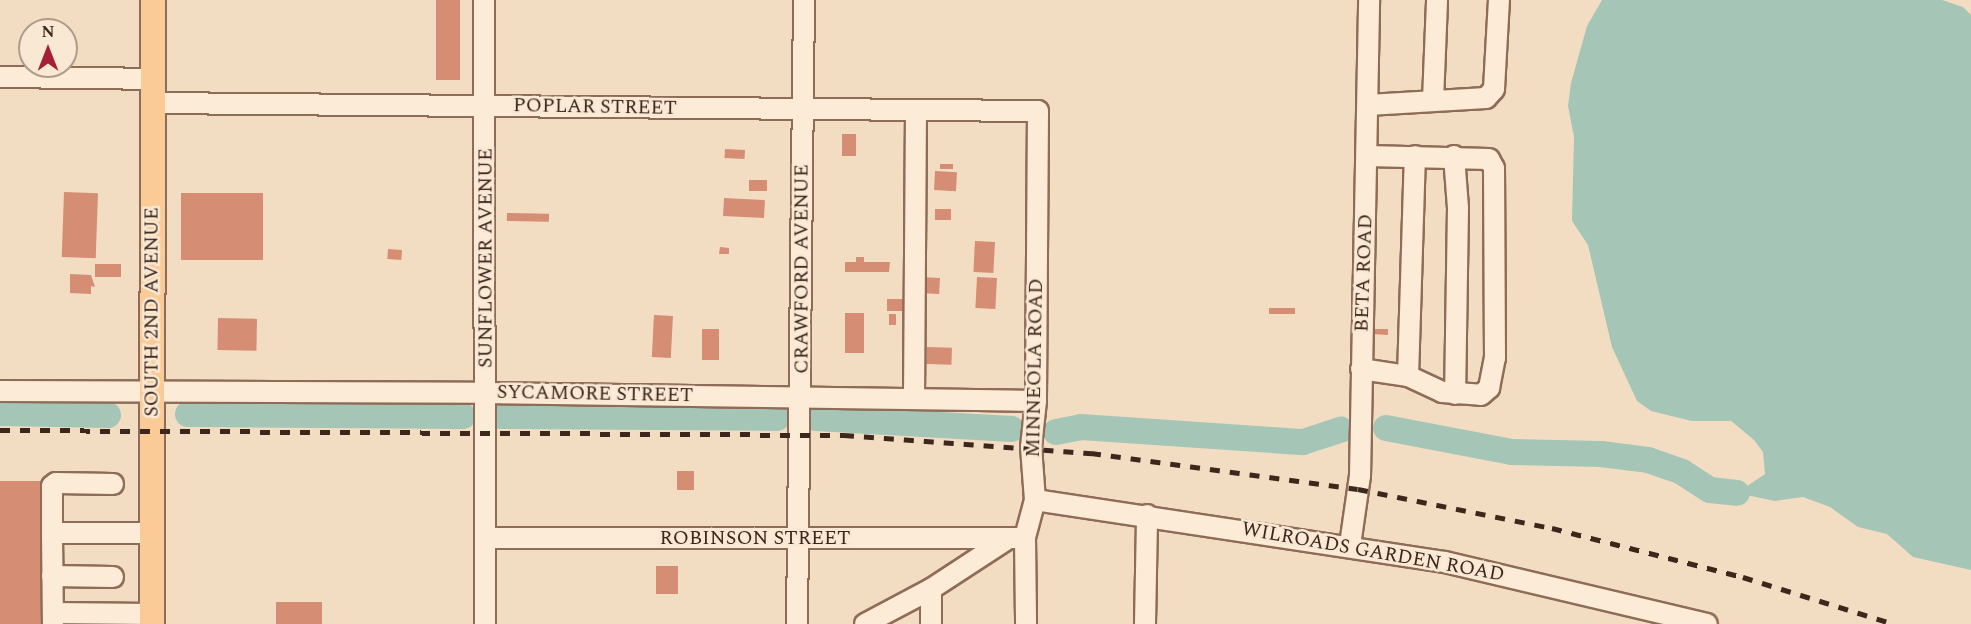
<!DOCTYPE html>
<style>
body{margin:0}
#map{position:relative;width:1971px;height:624px;overflow:hidden;background:#f3ddc2;font-family:Spectral,serif}
div>[style]{position:absolute}
[style*='--x']{left:calc(var(--x)*1px);top:calc(var(--y)*1px);width:calc(var(--w)*1px);rotate:calc(var(--a)*1deg)}
.water>*{inset:0;background:#a5c5b7}
.river>*{height:26px;margin:-13px;padding:0 13px;transform-origin:13px;border-radius:13px;background:#a5c5b7}
.building>*{inset:0;background:#d58d74;transform-origin:0 0}
.roads{filter:drop-shadow(2px 0 #8f6c57) drop-shadow(-2px 0 #8f6c57) drop-shadow(0 2px #8f6c57) drop-shadow(0 -2px #8f6c57)}
.minor>*{height:20px;margin:-10px;padding:0 10px;transform-origin:10px;border-radius:10px;background:#fcebd7}
.major>*{height:24px;margin:-12px;padding:0 12px;transform-origin:12px;border-radius:12px;background:#facb96}
.rail>*{height:4.5px;margin-top:-2.25px;transform-origin:0;background:repeating-linear-gradient(90deg,#3d271d 0 10px,transparent 0 20px)}
span{translate:-50% -50%;white-space:nowrap;text-align:center;line-height:1.15;-webkit-text-stroke:5px #f9e8d3;paint-order:stroke}
.street-label{font-size:20px;color:#3d271d}
.north{position:absolute;left:18px;top:18px;width:60px;height:60px;box-sizing:border-box;background:#f9e8d3;border:2px solid #ae9b8a;border-radius:50%;rotate:0deg;font-size:16px;font-weight:700;line-height:24px;text-align:center;color:#3d271d}
.north::after{content:'';display:block;margin:auto;width:21px;height:27px;background:#a52036;clip-path:polygon(50% 0,100% 100%,50% 72%,0 100%)}
</style>
<div id="map">
<div class="water">
<i style="clip-path:polygon(1602px 0,1942px 0,1963px 7px,1971px 15px,1971px 570px,1913px 557px,1887px 534px,1858px 527px,1830px 507px,1803px 497px,1775px 501px,1737px 493px,1765px 474px,1763px 452px,1754px 440px,1731px 421px,1692px 421px,1651px 411px,1637px 401px,1612px 347px,1588px 245px,1572px 221px,1574px 137px,1568px 106px,1571px 83px,1587px 26px)"></i>
</div>
<div class="river">
<i style="--x:0;--y:413;--w:108;--a:1.1"></i>
<i style="--x:188;--y:414;--w:275;--a:0.4"></i>
<i style="--x:501;--y:416;--w:276;--a:0.4"></i>
<i style="--x:816;--y:418;--w:196;--a:3.2"></i>
<i style="--x:1386;--y:428;--w:128;--a:10.8"></i>
<i style="--x:1512;--y:452;--w:89;--a:1.3"></i>
<i style="--x:1601;--y:454;--w:47;--a:7.3"></i>
<i style="--x:1648;--y:460;--w:36;--a:19"></i>
<i style="--x:1682;--y:472;--w:33;--a:33"></i>
<i style="--x:1710;--y:490;--w:27;--a:6"></i>
<i style="--x:1056;--y:432;--w:25;--a:-11"></i>
<i style="--x:1081;--y:427;--w:223;--a:3.9"></i>
<i style="--x:1303;--y:442;--w:40;--a:-18"></i>
</div>
<div class="building">
<i style="left:436px;top:0;width:24px;height:80px"></i>
<i style="left:842px;top:134px;width:14px;height:22px"></i>
<i style="left:725px;top:149px;width:20px;height:9px;rotate:3deg"></i>
<i style="left:940px;top:164px;width:13px;height:5px"></i>
<i style="left:935px;top:171px;width:22px;height:19px;rotate:3deg"></i>
<i style="left:749px;top:180px;width:18px;height:11px"></i>
<i style="left:64px;top:192px;width:34px;height:65px;rotate:2deg"></i>
<i style="left:181px;top:193px;width:82px;height:67px"></i>
<i style="left:724px;top:198px;width:41px;height:18px;rotate:3deg"></i>
<i style="left:935px;top:209px;width:16px;height:11px"></i>
<i style="left:507px;top:213px;width:42px;height:8px;rotate:1deg"></i>
<i style="left:975px;top:241px;width:20px;height:31px;rotate:3deg"></i>
<i style="clip-path:polygon(720px 247px,729px 248px,729px 254px,719px 254px)"></i>
<i style="left:388px;top:249px;width:14px;height:10px;rotate:4deg"></i>
<i style="clip-path:polygon(856px 257px,864px 257px,864px 262px,890px 262px,889px 272px,845px 272px,845px 262px,856px 262px)"></i>
<i style="left:95px;top:264px;width:26px;height:13px"></i>
<i style="clip-path:polygon(70px 274px,91px 275px,95px 287px,91px 286px,91px 294px,70px 293px)"></i>
<i style="left:921px;top:277px;width:19px;height:16px;rotate:3deg"></i>
<i style="left:977px;top:277px;width:20px;height:31px;rotate:3deg"></i>
<i style="left:887px;top:299px;width:16px;height:12px"></i>
<i style="left:1269px;top:308px;width:26px;height:6px"></i>
<i style="left:845px;top:313px;width:19px;height:40px"></i>
<i style="left:889px;top:314px;width:7px;height:11px"></i>
<i style="left:654px;top:315px;width:19px;height:42px;rotate:3deg"></i>
<i style="left:218px;top:318px;width:39px;height:32px;rotate:1deg"></i>
<i style="left:702px;top:329px;width:17px;height:31px"></i>
<i style="clip-path:polygon(1371px 329px,1388px 329px,1388px 335px,1371px 334px)"></i>
<i style="left:927px;top:347px;width:25px;height:17px;rotate:2deg"></i>
<i style="left:677px;top:471px;width:17px;height:19px"></i>
<i style="left:0;top:481px;width:43px;height:143px"></i>
<i style="left:656px;top:566px;width:22px;height:28px"></i>
<i style="left:276px;top:602px;width:46px;height:22px"></i>
</div>
<div class="roads">
<div class="minor">
<i style="--x:484;--y:0;--w:624;--a:89.91"></i>
<i style="--x:0;--y:77;--w:153;--a:0.7"></i>
<i style="--x:1433;--y:101;--w:101;--a:-87.7"></i>
<i style="--x:153;--y:103;--w:885;--a:0.52"></i>
<i style="--x:1038;--y:111;--w:290;--a:90.4"></i>
<i style="--x:1036;--y:401;--w:46;--a:96.2"></i>
<i style="--x:1031;--y:447;--w:53;--a:85.7"></i>
<i style="--x:1035;--y:500;--w:39;--a:105"></i>
<i style="--x:1025;--y:538;--w:86;--a:89.3"></i>
<i style="--x:1368;--y:105;--w:118;--a:-3.4"></i>
<i style="--x:1486;--y:98;--w:12;--a:-48"></i>
<i style="--x:1494;--y:89;--w:89;--a:-86.8"></i>
<i style="--x:1454;--y:156;--w:52;--a:85.6"></i>
<i style="--x:1458;--y:208;--w:186;--a:90.9"></i>
<i style="--x:1361;--y:369;--w:48;--a:8.5"></i>
<i style="--x:1408;--y:376;--w:38;--a:25"></i>
<i style="--x:1442;--y:392;--w:39;--a:4"></i>
<i style="--x:1481;--y:395;--w:11;--a:-41"></i>
<i style="--x:1489;--y:388;--w:31;--a:-79"></i>
<i style="--x:1495;--y:358;--w:190;--a:-90.3"></i>
<i style="--x:1494;--y:168;--w:10;--a:-119"></i>
<i style="--x:1489;--y:159;--w:122;--a:-178.6"></i>
<i style="--x:1408;--y:376;--w:220;--a:-88.2"></i>
<i style="--x:0;--y:391;--w:485;--a:0.2"></i>
<i style="--x:485;--y:393;--w:551;--a:0.83"></i>
<i style="--x:914;--y:398;--w:288;--a:-89.6"></i>
<i style="--x:113;--y:484;--w:57;--a:-179"></i>
<i style="--x:56;--y:483;--w:5;--a:143"></i>
<i style="--x:52;--y:486;--w:47;--a:90"></i>
<i style="--x:52;--y:533;--w:100;--a:0"></i>
<i style="--x:1035;--y:500;--w:415;--a:8.6"></i>
<i style="--x:1445;--y:562;--w:269;--a:13.3"></i>
<i style="--x:52;--y:533;--w:91;--a:89.4"></i>
<i style="--x:486;--y:538;--w:539;--a:0"></i>
<i style="--x:1350;--y:545;--w:70;--a:-81.8"></i>
<i style="--x:1360;--y:476;--w:476;--a:-88.9"></i>
<i style="--x:52;--y:576;--w:61;--a:0.9"></i>
<i style="--x:53;--y:613;--w:99;--a:0.6"></i>
<i style="--x:797;--y:624;--w:624;--a:-89.36"></i>
<i style="--x:865;--y:624;--w:75;--a:-27.9"></i>
<i style="--x:931;--y:589;--w:93;--a:-33.2"></i>
<i style="--x:931;--y:624;--w:35;--a:-90"></i>
<i style="--x:1145;--y:624;--w:109;--a:-88.9"></i>
</div>
<div class="major">
<i style="--x:152;--y:624;--w:624;--a:-89.91"></i>
</div>
</div>
<div class="rail">
<i style="--x:0;--y:430;--w:844;--a:0.34"></i>
<i style="--x:844;--y:435;--w:248;--a:4.2"></i>
<i style="--x:1091;--y:453;--w:269;--a:7.7"></i>
<i style="--x:1358;--y:489;--w:198;--a:11.4"></i>
<i style="--x:1552;--y:528;--w:197;--a:14.4"></i>
<i style="--x:1743;--y:577;--w:158;--a:17.3"></i>
</div>
<div class="street-label">
<span style="left:595px;top:107px;rotate:1deg">POPLAR STREET</span>
<span style="left:486px;top:258px;rotate:-90deg">SUNFLOWER AVENUE</span>
<span style="left:802px;top:269px;rotate:-90deg">CRAWFORD AVENUE</span>
<span style="left:1364px;top:273px;rotate:-88deg">BETA ROAD</span>
<span style="left:152px;top:312px;rotate:-90deg">SOUTH 2ND AVENUE</span>
<span style="left:1035px;top:368px;rotate:-89deg">MINNEOLA ROAD</span>
<span style="left:595px;top:394px;rotate:1deg">SYCAMORE STREET</span>
<span style="left:755px;top:538px">ROBINSON STREET</span>
<span style="left:1373px;top:552px;rotate:10deg">WILROADS GARDEN ROAD</span>
</div>
<div class="north">N</div>
</div>
